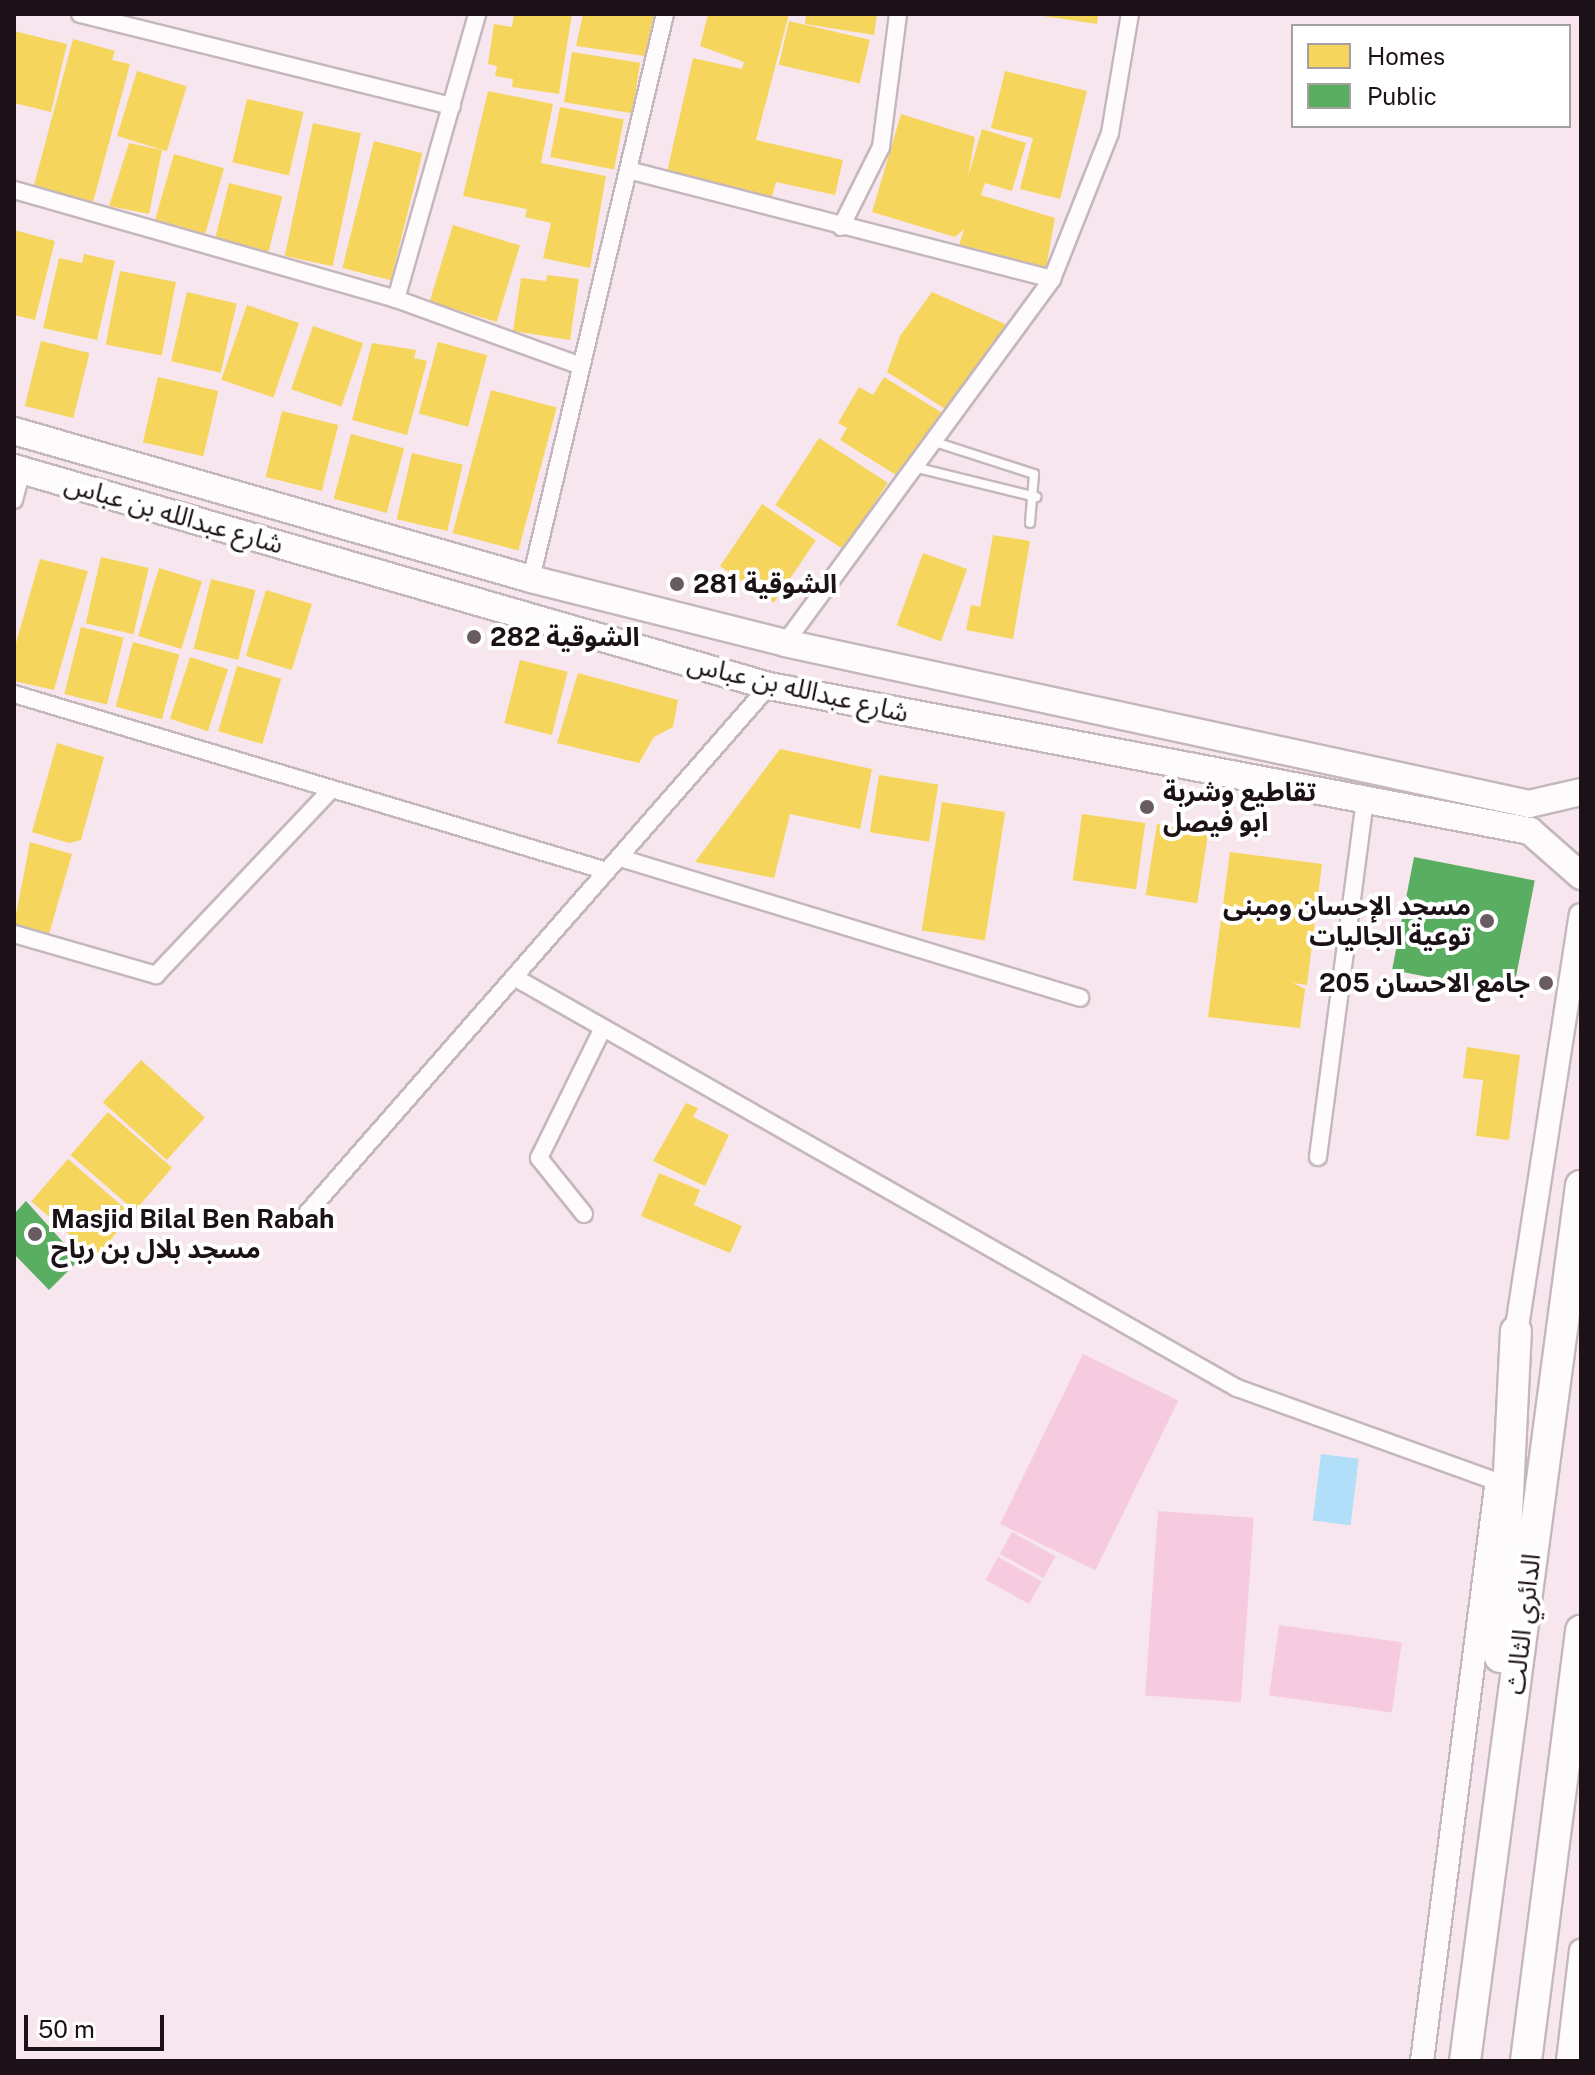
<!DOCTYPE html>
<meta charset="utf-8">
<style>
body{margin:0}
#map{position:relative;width:1595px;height:2075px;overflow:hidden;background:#f8e6ef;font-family:"Public Sans","Noto Sans Arabic",sans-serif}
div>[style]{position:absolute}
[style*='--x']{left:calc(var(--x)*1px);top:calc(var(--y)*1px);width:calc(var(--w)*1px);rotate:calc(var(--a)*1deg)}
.green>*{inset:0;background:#f6cbe0;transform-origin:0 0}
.water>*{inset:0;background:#b1def8;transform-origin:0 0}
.homes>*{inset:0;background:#f6d55c;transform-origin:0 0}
.public>*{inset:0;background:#5aae61;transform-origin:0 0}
.roads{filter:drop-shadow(2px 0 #c5b7be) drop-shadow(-2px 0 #c5b7be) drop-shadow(0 2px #c5b7be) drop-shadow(0 -2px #c5b7be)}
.service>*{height:8px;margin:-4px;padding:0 4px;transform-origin:4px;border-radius:4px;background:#fefbfd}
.minor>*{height:16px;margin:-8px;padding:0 8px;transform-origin:8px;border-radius:8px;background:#fefbfd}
.secondary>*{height:22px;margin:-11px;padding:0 11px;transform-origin:11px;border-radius:11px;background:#fefbfd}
.primary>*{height:26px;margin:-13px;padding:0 13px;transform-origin:13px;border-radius:13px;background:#fefbfd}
.motorway>*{height:30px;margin:-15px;padding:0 15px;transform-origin:15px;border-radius:15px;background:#fefbfd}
.dots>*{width:22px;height:22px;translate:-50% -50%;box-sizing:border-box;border:4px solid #fff;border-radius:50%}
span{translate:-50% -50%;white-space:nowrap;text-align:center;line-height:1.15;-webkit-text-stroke:8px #fff;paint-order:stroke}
.street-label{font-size:26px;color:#1b1116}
.poi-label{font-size:26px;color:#1b1116;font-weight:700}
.left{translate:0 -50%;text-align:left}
.right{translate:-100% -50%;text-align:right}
.frame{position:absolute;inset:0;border:16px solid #1b1116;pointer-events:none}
.legend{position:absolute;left:1291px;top:24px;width:280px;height:104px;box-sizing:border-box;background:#fff;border:2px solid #a4a0a2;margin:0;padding:10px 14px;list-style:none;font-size:24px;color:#1b1116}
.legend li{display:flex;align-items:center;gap:16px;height:40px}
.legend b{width:40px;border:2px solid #a4a0a2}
.scale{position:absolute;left:24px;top:2015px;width:140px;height:36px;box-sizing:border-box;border:4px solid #1b1116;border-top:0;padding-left:10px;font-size:24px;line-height:28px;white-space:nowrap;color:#1b1116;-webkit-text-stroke:6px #fff;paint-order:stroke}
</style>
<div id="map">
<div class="green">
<i style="left:1083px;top:1354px;width:106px;height:189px;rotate:26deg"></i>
<i style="left:1158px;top:1511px;width:96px;height:185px;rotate:4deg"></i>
<i style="left:1012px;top:1532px;width:50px;height:25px;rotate:29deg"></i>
<i style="left:998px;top:1557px;width:50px;height:26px;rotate:29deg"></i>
<i style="left:1279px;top:1625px;width:124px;height:71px;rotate:8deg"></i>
</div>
<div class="water">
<i style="left:1321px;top:1454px;width:38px;height:67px;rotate:7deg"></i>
</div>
<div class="homes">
<i style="clip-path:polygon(514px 14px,572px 14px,559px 94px,512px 87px,513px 79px,495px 76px,497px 66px,488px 64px,494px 24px,512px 27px)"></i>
<i style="clip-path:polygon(583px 14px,654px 14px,645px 56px,576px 46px)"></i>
<i style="clip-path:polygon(708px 14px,789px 14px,756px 140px,843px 160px,835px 195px,776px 182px,771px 200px,666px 176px,693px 58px,742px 69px,744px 62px,700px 46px)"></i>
<i style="clip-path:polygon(806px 14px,877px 14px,874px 35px,805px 24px)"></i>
<i style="clip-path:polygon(1030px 14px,1098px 14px,1097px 24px)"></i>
<i style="left:789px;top:21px;width:83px;height:45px;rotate:13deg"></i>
<i style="clip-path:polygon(14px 31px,67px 44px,51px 112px,14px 103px)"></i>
<i style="clip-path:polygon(73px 39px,115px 51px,112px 60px,130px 64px,92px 206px,33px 189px)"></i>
<i style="left:572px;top:52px;width:69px;height:51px;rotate:9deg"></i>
<i style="left:137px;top:71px;width:52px;height:68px;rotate:17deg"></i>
<i style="clip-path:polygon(1005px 71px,1087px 91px,1060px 199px,1020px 189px,1033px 138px,991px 128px)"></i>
<i style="clip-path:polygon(488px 91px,553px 104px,541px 163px,606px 176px,590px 268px,543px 258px,551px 223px,525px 217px,527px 209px,463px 196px)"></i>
<i style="left:247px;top:99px;width:58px;height:65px;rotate:13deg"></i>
<i style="left:560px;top:107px;width:65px;height:51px;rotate:11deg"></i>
<i style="clip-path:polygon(901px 114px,975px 137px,968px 177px,982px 129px,1026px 143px,1012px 191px,985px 183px,981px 195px,1055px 218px,1045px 273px,957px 252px,964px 229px,955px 237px,872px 212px)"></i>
<i style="left:313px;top:123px;width:49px;height:136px;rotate:12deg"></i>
<i style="left:374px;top:141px;width:50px;height:131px;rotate:14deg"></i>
<i style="clip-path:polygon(129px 143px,162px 150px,149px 214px,109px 206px)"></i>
<i style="left:174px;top:154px;width:52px;height:68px;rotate:16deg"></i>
<i style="left:229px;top:183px;width:55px;height:64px;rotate:14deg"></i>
<i style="left:453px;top:225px;width:70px;height:80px;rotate:17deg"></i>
<i style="clip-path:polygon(14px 230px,55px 241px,35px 320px,14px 315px)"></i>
<i style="clip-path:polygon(84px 254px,115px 261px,97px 340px,43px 328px,59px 258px,82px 263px)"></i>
<i style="left:120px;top:271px;width:57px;height:75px;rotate:11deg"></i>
<i style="clip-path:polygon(547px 275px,579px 279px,570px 340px,513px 331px,521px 278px,546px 281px)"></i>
<i style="left:187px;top:292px;width:51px;height:71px;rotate:13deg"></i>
<i style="clip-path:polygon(932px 292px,1012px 327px,950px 412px,887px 372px,900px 336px)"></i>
<i style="left:247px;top:305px;width:55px;height:79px;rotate:19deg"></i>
<i style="left:313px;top:326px;width:53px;height:67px;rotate:19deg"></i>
<i style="left:41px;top:341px;width:50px;height:67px;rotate:14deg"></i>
<i style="left:438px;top:342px;width:51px;height:74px;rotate:15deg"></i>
<i style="clip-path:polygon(372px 343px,416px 350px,414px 358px,427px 361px,407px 435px,352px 420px)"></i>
<i style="left:158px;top:377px;width:62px;height:67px;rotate:13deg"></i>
<i style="clip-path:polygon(884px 377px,944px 414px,904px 480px,840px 440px,847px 428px,838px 423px,859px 387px,873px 395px)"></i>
<i style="left:491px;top:390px;width:68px;height:148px;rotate:15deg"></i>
<i style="left:282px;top:411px;width:58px;height:68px;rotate:14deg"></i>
<i style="left:351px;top:434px;width:55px;height:67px;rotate:15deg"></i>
<i style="left:819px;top:438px;width:82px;height:80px;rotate:33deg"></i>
<i style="left:412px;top:453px;width:52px;height:68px;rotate:13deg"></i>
<i style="left:762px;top:504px;width:65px;height:75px;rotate:34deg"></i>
<i style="clip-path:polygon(993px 535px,1030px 541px,1013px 639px,966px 630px,971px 605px,980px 607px)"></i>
<i style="left:923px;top:553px;width:47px;height:77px;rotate:20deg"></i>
<i style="left:101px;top:557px;width:49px;height:68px;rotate:13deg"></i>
<i style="clip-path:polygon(40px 559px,88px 571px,54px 690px,14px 681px,14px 650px)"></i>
<i style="left:159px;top:568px;width:45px;height:71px;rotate:17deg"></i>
<i style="left:211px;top:579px;width:46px;height:72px;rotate:14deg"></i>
<i style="left:266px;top:590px;width:48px;height:69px;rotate:17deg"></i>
<i style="left:81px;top:627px;width:44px;height:69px;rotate:14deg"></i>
<i style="left:133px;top:642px;width:48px;height:67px;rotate:15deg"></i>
<i style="left:190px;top:657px;width:40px;height:65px;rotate:18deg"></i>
<i style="left:520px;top:660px;width:49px;height:65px;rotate:14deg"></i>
<i style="left:237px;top:666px;width:46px;height:68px;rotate:16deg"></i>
<i style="clip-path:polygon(578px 673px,678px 700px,673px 727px,654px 737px,639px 763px,557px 743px)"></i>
<i style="clip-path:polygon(57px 743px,104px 757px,81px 840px,69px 843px,32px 832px)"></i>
<i style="clip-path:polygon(780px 749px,872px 769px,860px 829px,790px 814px,774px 878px,695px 862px)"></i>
<i style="left:879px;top:775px;width:60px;height:58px;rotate:9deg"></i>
<i style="left:942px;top:802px;width:64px;height:130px;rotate:9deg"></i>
<i style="left:1082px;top:814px;width:64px;height:67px;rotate:8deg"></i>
<i style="left:1157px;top:824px;width:52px;height:72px;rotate:9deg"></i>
<i style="clip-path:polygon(30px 842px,72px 854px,49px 934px,14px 925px)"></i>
<i style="clip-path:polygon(1230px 852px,1322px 864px,1307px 985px,1293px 983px,1305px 989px,1300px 1028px,1208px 1017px)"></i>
<i style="clip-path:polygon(1467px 1047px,1520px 1055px,1509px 1140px,1476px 1136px,1483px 1080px,1463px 1078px)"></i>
<i style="left:141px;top:1060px;width:86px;height:57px;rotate:42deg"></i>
<i style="clip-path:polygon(686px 1103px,698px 1108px,693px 1117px,729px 1135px,705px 1186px,653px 1161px)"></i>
<i style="left:108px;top:1112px;width:85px;height:57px;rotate:41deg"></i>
<i style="left:68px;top:1159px;width:85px;height:56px;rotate:41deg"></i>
<i style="clip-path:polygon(659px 1173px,700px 1190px,694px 1205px,742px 1226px,730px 1253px,641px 1216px)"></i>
</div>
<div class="public">
<i style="left:1414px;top:857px;width:123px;height:115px;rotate:11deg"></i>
<i style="clip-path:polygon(26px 1201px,79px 1260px,49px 1290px,14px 1254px,14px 1214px)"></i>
</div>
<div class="roads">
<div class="service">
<i style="--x:938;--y:443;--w:101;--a:17.9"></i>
<i style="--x:1034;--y:474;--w:49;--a:94.7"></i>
<i style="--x:918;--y:468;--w:122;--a:13.8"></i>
</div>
<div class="minor">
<i style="--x:80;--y:14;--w:383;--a:13.9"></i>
<i style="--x:628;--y:170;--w:438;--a:14.4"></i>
<i style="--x:1052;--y:279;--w:157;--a:-68.3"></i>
<i style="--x:1110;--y:133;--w:121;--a:-80.5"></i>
<i style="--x:14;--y:190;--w:397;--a:15.9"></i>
<i style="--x:396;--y:299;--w:194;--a:19.9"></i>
<i style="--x:841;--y:227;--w:89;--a:-63.4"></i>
<i style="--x:881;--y:147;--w:134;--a:-82.7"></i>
<i style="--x:396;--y:299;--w:296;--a:-74.1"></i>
<i style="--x:14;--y:500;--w:31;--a:-75"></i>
<i style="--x:531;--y:579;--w:581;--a:-76.66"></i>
<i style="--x:785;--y:643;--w:451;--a:-53.7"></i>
<i style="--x:14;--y:694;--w:619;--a:16.62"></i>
<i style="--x:620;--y:858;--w:481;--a:16.9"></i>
<i style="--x:14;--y:934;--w:148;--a:16.1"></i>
<i style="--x:156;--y:975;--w:253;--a:-46.6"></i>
<i style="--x:514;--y:977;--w:832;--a:29.62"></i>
<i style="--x:1237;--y:1388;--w:275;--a:19.8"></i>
<i style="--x:1318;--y:1157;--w:359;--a:-82.5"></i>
<i style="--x:584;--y:1214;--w:72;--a:-128.8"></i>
<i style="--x:539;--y:1158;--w:145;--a:-63.8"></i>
<i style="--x:302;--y:1219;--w:709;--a:-48.78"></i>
</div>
<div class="secondary">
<i style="--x:1514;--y:1346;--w:436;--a:-81.2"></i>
<i style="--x:1422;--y:2061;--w:579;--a:-82.65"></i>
<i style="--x:1568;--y:2061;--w:111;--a:-83.3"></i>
</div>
<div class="primary">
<i style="--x:14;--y:431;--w:538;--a:15.97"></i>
<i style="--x:531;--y:579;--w:262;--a:14.1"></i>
<i style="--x:785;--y:643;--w:761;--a:12.21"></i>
<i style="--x:1529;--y:804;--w:53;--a:-13"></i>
<i style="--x:14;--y:468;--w:786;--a:16.11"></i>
<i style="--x:769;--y:686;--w:775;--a:10.79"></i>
<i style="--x:1530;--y:831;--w:68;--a:41.4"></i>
</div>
<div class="motorway">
<i style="--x:1500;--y:1657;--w:326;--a:-87.2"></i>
<i style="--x:1465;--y:2061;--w:883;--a:-82.45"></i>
<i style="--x:1526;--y:2061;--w:434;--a:-82.7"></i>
</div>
</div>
<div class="dots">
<i style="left:677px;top:584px;background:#685c62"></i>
<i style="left:474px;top:637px;background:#685c62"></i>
<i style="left:1147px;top:807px;background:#685c62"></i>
<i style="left:1487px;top:921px;background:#685c62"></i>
<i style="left:1546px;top:983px;background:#685c62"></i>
<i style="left:35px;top:1234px;background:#685c62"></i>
</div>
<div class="street-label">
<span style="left:174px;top:514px;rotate:16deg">شارع عبدالله بن عباس</span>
<span style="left:798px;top:688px;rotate:13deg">شارع عبدالله بن عباس</span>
<span style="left:1523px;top:1624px;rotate:-83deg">الدائري الثالث</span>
</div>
<div class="poi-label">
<span class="left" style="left:693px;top:584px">الشوقية 281</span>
<span class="left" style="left:490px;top:637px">الشوقية 282</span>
<span class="left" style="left:1163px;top:807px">تقاطيع وشربة<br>ابو فيصل</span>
<span class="right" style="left:1471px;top:921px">مسجد الإحسان ومبنى<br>توعية الجاليات</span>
<span class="right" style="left:1530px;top:983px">جامع الاحسان 205</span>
<span class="left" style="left:51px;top:1234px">Masjid Bilal Ben Rabah<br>مسجد بلال بن رباح</span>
</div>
<div class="frame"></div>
<ul class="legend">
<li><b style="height:22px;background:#f6d55c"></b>Homes</li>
<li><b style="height:22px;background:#5aae61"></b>Public</li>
</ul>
<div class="scale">50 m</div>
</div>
